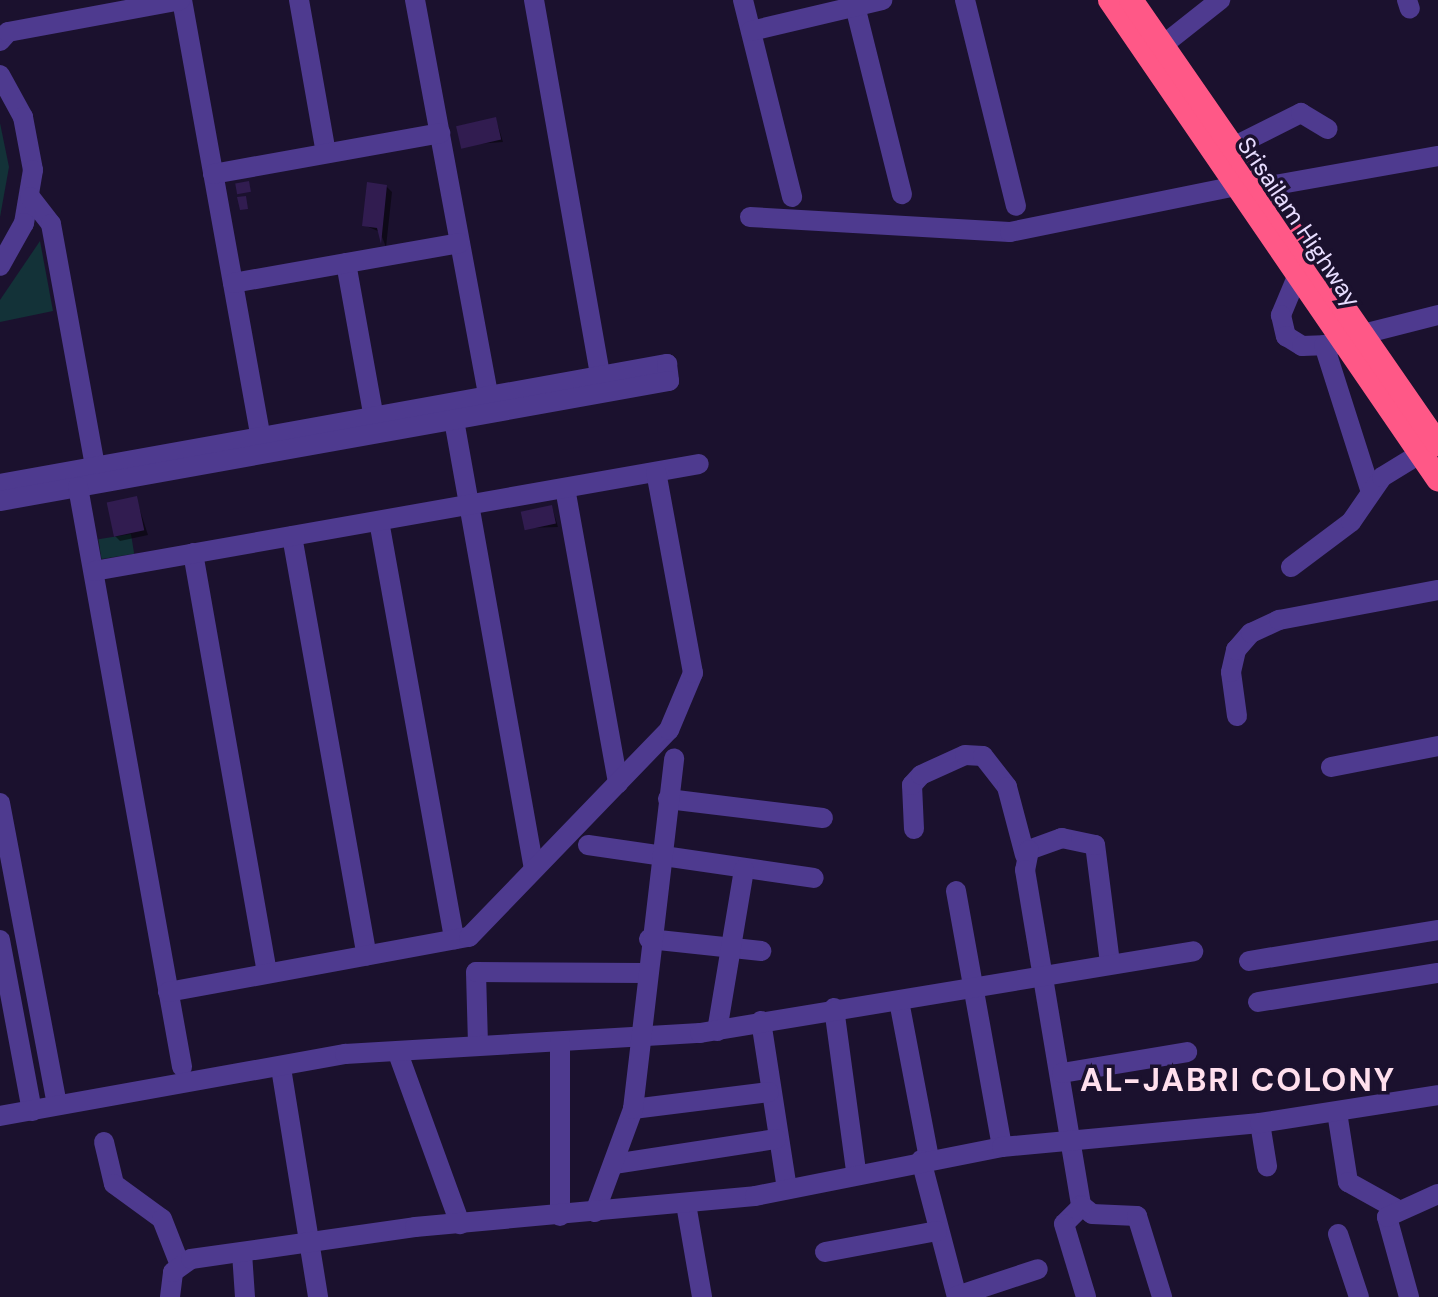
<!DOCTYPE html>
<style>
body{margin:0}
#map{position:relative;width:1438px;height:1297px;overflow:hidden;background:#1b112e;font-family:"DM Sans",sans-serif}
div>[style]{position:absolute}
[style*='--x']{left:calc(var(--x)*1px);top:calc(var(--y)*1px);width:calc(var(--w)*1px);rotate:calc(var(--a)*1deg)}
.green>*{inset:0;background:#133238;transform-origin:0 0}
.shadow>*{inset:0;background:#0007}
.building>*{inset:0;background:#311c50;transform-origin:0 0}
.minor>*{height:20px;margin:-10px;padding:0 10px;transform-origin:10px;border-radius:10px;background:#4e3a8f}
.highway>*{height:24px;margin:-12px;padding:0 12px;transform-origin:12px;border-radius:12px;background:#ff5887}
span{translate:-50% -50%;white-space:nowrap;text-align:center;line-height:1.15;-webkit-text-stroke:7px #1b112e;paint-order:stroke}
.street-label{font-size:24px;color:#e8ddff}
.district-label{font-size:32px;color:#ffdfed;font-weight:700;letter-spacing:2px}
</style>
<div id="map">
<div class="green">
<i style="clip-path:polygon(0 123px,9px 167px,0 217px)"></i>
<i style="clip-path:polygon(40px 241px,53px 311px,0 322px,0 300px)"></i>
<i style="left:131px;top:534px;width:20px;height:33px;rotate:81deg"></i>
</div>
<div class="shadow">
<i style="clip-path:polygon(496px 119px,503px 142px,462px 145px)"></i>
<i style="clip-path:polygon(386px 186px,392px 192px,386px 247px,380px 232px,364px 225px)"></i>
<i style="clip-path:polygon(136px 498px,148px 535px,120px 541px,114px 535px)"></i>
<i style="clip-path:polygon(552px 507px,558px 527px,525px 528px)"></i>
</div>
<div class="building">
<i style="left:496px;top:117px;width:23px;height:41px;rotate:77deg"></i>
<i style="left:249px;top:181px;width:11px;height:14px;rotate:80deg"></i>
<i style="clip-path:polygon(367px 182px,387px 185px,381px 244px,377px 228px,362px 226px)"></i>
<i style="clip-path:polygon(246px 196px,248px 209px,240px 210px,237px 197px)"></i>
<i style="left:137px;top:496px;width:35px;height:31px;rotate:78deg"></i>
<i style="left:552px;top:505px;width:19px;height:32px;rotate:78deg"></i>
</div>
<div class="minor">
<i style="--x:182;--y:0;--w:456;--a:79.8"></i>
<i style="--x:299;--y:0;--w:155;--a:80"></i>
<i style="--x:415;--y:0;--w:412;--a:79.5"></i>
<i style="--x:534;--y:0;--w:392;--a:80"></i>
<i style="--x:743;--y:0;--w:203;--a:76"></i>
<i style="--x:965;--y:0;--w:212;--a:76.1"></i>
<i style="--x:1407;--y:0;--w:9;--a:72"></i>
<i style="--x:855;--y:6;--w:194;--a:76"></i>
<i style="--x:751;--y:31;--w:135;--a:-13.3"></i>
<i style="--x:0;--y:41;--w:12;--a:-48"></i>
<i style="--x:8;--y:32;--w:175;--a:-10.5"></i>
<i style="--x:1163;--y:45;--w:73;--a:-38.3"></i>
<i style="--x:0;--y:75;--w:48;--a:61.3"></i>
<i style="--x:23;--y:117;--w:54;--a:79.3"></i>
<i style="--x:33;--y:170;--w:54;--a:99.6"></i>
<i style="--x:24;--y:223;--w:49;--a:119.2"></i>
<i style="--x:1235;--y:146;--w:74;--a:-26.6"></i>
<i style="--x:1301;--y:113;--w:31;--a:31"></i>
<i style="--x:213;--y:174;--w:231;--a:-10.2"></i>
<i style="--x:1264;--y:187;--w:177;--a:-10.1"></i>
<i style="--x:30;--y:197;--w:34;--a:52"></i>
<i style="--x:51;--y:224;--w:246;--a:79.7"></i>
<i style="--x:750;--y:217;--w:260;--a:3.3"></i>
<i style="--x:1010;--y:232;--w:236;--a:-11.5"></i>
<i style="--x:346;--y:263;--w:169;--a:79.8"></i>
<i style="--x:1299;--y:272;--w:47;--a:112.7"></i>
<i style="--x:1281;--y:315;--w:22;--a:77"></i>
<i style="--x:1286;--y:336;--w:19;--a:32"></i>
<i style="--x:1302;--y:346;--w:34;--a:-2"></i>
<i style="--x:233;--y:283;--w:230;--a:-10"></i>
<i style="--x:1363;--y:334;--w:77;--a:-14.2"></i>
<i style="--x:1324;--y:345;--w:151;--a:72.3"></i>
<i style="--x:454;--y:420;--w:456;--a:79.9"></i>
<i style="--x:0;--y:484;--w:678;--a:-10.2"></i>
<i style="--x:667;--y:364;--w:17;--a:83"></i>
<i style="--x:669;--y:381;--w:680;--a:169.83"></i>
<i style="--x:78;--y:487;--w:589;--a:79.83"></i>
<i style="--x:565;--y:488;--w:300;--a:79.8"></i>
<i style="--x:379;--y:521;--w:425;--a:79.8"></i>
<i style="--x:292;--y:536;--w:426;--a:79.9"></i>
<i style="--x:193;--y:553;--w:426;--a:80"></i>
<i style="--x:1291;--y:567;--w:75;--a:-36.9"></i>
<i style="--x:1351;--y:522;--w:55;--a:-55.4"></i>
<i style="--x:1382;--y:477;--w:46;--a:-31.6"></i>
<i style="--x:94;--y:571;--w:614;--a:-10.03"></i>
<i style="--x:1237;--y:716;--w:44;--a:-97.8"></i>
<i style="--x:1231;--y:672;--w:23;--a:-77"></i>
<i style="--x:1236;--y:650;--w:23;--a:-49"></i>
<i style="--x:1251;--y:633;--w:31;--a:-25"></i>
<i style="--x:1279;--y:620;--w:162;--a:-10.7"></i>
<i style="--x:1331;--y:767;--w:109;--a:-11.1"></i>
<i style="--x:668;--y:799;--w:156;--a:7"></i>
<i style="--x:0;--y:803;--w:307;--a:79.3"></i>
<i style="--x:914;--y:829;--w:44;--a:-92.6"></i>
<i style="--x:912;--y:785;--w:13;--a:-48"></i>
<i style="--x:921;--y:775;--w:48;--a:-24.4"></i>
<i style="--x:965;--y:755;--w:18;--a:3"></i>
<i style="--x:983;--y:756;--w:39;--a:52"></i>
<i style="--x:1007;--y:787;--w:70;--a:75.2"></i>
<i style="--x:588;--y:845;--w:228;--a:8.3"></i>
<i style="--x:956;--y:891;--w:260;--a:79.8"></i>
<i style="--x:649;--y:939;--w:113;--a:6.1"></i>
<i style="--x:0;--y:940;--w:174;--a:79.4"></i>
<i style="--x:1249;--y:961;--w:192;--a:-9.3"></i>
<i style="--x:1110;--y:963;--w:119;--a:-97.2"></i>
<i style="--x:1095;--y:845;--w:34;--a:-168"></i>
<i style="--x:1062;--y:838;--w:35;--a:160"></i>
<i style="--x:1029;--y:850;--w:20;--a:101"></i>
<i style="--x:1025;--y:870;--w:340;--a:80.5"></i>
<i style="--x:1081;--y:1205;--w:14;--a:39"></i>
<i style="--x:1092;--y:1214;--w:45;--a:2.5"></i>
<i style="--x:1137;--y:1216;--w:85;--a:72.8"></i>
<i style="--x:168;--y:992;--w:306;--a:-10.4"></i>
<i style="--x:469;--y:937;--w:288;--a:-46"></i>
<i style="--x:669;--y:730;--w:62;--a:-67.2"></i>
<i style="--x:693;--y:673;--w:204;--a:-100.4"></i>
<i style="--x:899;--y:1001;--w:161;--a:79.2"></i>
<i style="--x:1258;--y:1002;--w:182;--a:-9.2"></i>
<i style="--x:834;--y:1008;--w:164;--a:82.3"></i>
<i style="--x:761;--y:1021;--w:170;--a:81.2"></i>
<i style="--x:717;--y:1031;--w:164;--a:-80.5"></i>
<i style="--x:478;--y:1044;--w:72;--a:-91.6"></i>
<i style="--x:476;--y:972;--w:168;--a:0.3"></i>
<i style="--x:399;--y:1056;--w:179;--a:70"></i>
<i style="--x:281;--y:1068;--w:232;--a:80.8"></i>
<i style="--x:1062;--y:1073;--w:127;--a:-9.5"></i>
<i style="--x:633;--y:1109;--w:137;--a:-7.1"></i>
<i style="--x:1337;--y:1112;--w:71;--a:81.1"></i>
<i style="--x:1348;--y:1182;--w:54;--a:29"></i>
<i style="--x:0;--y:1116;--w:351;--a:-10.2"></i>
<i style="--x:345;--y:1054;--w:356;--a:-3.4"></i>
<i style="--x:700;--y:1033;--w:500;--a:-9.4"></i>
<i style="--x:1260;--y:1123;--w:44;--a:80.8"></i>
<i style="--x:104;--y:1142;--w:43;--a:76.6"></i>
<i style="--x:114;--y:1184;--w:59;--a:36.1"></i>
<i style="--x:162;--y:1219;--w:49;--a:68.6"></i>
<i style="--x:921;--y:1160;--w:142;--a:75.3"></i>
<i style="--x:614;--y:1164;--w:164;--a:-8.8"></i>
<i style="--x:686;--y:1204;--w:94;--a:80.2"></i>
<i style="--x:1082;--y:1206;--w:25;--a:135"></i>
<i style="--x:1064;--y:1224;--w:76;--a:73.2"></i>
<i style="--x:595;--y:1212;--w:110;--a:-69.7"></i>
<i style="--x:633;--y:1109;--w:353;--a:-83.3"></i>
<i style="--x:560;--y:1216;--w:174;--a:-90"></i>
<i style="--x:1338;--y:1234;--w:66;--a:71.6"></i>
<i style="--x:825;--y:1252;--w:114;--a:-10.6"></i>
<i style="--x:242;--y:1253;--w:44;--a:86.1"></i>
<i style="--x:957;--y:1296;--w:85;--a:-18.4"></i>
<i style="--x:170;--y:1297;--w:25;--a:-83"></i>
<i style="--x:173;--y:1272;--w:22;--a:-36"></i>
<i style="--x:191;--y:1259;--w:226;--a:-8.1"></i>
<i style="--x:415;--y:1227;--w:341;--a:-5.2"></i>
<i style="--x:755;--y:1196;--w:252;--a:-11.2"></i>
<i style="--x:1002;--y:1147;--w:259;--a:-5.3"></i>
<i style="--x:1260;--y:1123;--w:180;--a:-8.9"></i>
<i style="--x:1409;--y:1297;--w:83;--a:-105.4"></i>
<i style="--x:1387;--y:1217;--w:56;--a:-24.3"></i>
</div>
<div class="highway">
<i style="--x:1110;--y:0;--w:581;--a:55.6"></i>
<i style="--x:1131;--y:0;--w:540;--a:55.34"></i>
</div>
<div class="street-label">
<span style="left:1299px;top:222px;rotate:56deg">Srisailam Highway</span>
</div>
<div class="district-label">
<span style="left:1238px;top:1080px">AL-JABRI COLONY</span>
</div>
</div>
